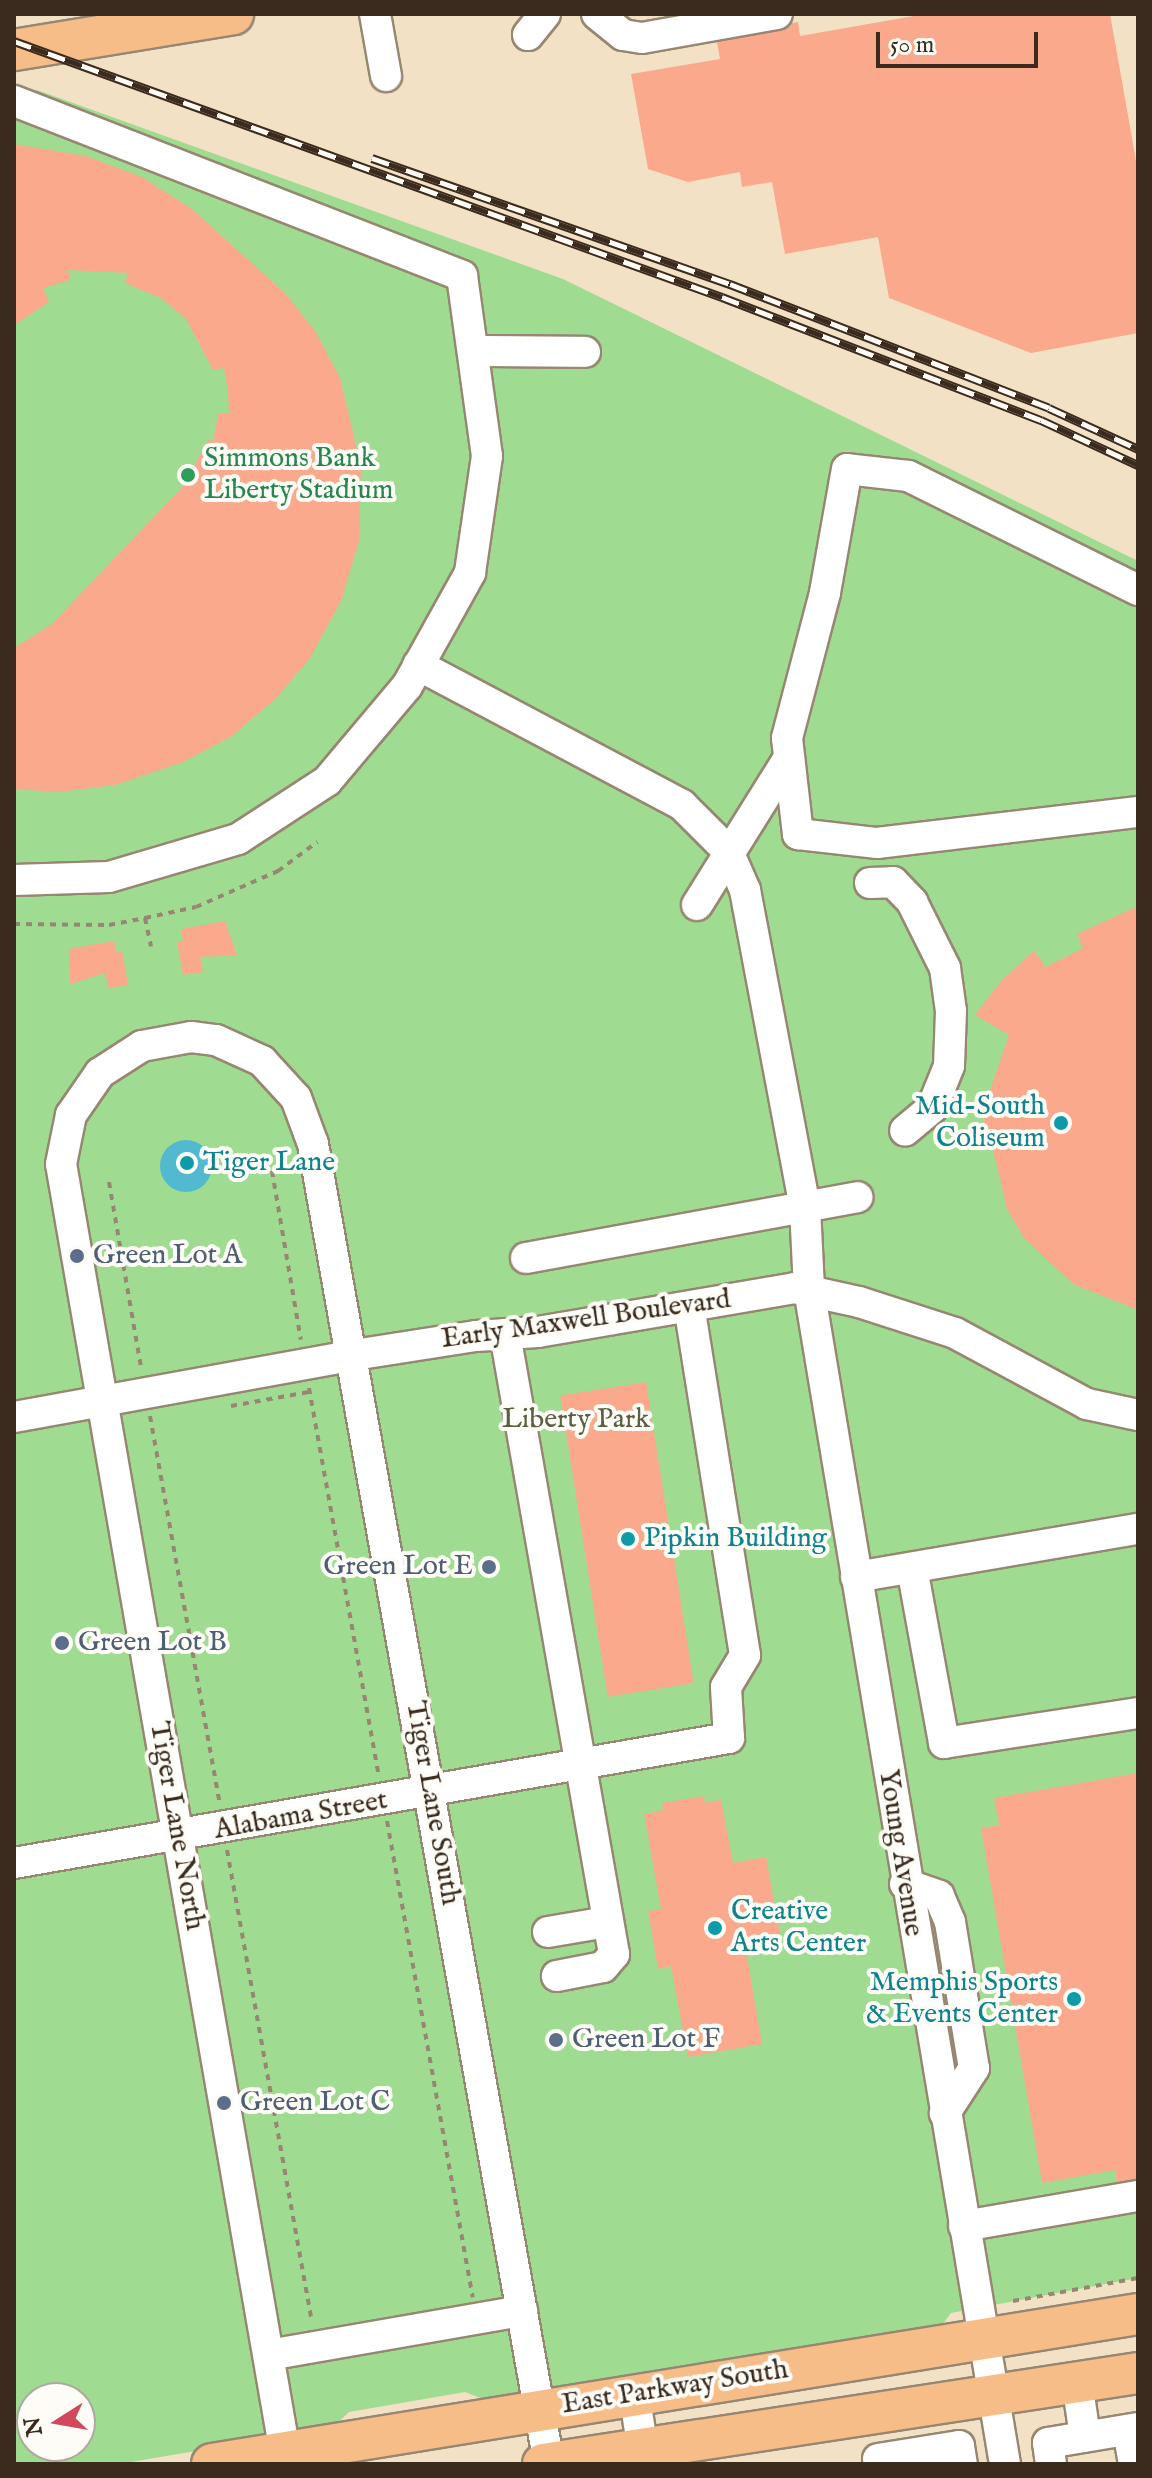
<!DOCTYPE html>
<style>
body{margin:0}
#map{position:relative;width:1152px;height:2478px;overflow:hidden;background:#f3e1c6;font-family:"IM FELL English",serif}
div>[style]{position:absolute}
[style*='--x']{left:calc(var(--x)*1px);top:calc(var(--y)*1px);width:calc(var(--w)*1px);rotate:calc(var(--a)*1deg)}
.green>*{inset:0;background:#9fdc91}
.water>*{inset:0;background:#52bad0}
.round{border-radius:50%}
.building>*{inset:0;background:#faa98c;transform-origin:0 0}
.path>*{height:4px;margin-top:-2px;transform-origin:0;background:repeating-linear-gradient(90deg,#978672 0 6px,transparent 0 12px)}
.roads{filter:drop-shadow(2px 0 #978672) drop-shadow(-2px 0 #978672) drop-shadow(0 2px #978672) drop-shadow(0 -2px #978672)}
.minor>*{height:30px;margin:-15px;padding:0 15px;transform-origin:15px;border-radius:15px;background:#fff}
.major>*{height:40px;margin:-20px;padding:0 20px;transform-origin:20px;border-radius:20px;background:#f7bd88}
.rail>*{height:9px;margin-top:-4.5px;transform-origin:0;background:repeating-linear-gradient(90deg,#fdfcf7 0 18px,#3b2a1e 0 36px);box-sizing:border-box;border-block:2px solid #3b2a1e}
.dots>*{width:22px;height:22px;translate:-50% -50%;box-sizing:border-box;border:4px solid #fdfcf7;border-radius:50%}
span{translate:-50% -50%;white-space:nowrap;text-align:center;line-height:1.15;-webkit-text-stroke:8px #fdfcf7;paint-order:stroke}
.leisure-label{font-size:28px;color:#27864d}
.left{translate:0 -50%;text-align:left}
.culture-label{font-size:28px;color:#0d838f}
.right{translate:-100% -50%;text-align:right}
.service-label{font-size:28px;color:#4e5e75}
.street-label{font-size:28px;color:#3b2a1e}
.park-label{font-size:28px;color:#595f40}
.frame{position:absolute;inset:0;border:16px solid #3b2a1e;pointer-events:none}
.north{position:absolute;left:16px;top:2382px;width:80px;height:80px;box-sizing:border-box;background:#fdfcf7;border:2px solid #afa8a0;border-radius:50%;rotate:259deg;font-size:22px;font-weight:700;line-height:32px;text-align:center;color:#3b2a1e}
.north::after{content:'';display:block;margin:auto;width:28px;height:36px;background:#d1495b;clip-path:polygon(50% 0,100% 100%,50% 72%,0 100%)}
.scale{position:absolute;left:876px;top:32px;width:162px;height:36px;box-sizing:border-box;border:4px solid #3b2a1e;border-top:0;padding-left:10px;font-size:24px;line-height:28px;white-space:nowrap;color:#3b2a1e;-webkit-text-stroke:6px #fdfcf7;paint-order:stroke}
</style>
<div id="map">
<div class="green">
<i style="clip-path:polygon(evenodd,37px 90px,563px 279px,1138px 561px,1138px 2278px,951px 2313px,942px 2325px,491px 2402px,465px 2392px,349px 2412px,332px 2428px,119px 2464px,14px 2464px,14px 91px,37px 90px,32px 2398px,80px 2398px,80px 2446px,32px 2446px,32px 2398px)"></i>
</div>
<div class="water">
<i class="round" style="left:160px;top:1140px;width:52px;height:52px"></i>
</div>
<div class="building">
<i style="clip-path:polygon(925px 14px,1110px 14px,1138px 172px,1138px 333px,1031px 353px,889px 298px,878px 237px,785px 254px,772px 182px,742px 187px,740px 172px,688px 182px,648px 169px,631px 74px,720px 59px,716px 36px,798px 22px,800px 36px)"></i>
<i style="clip-path:polygon(14px 144px,86px 156px,142px 177px,192px 209px,286px 294px,315px 331px,340px 378px,361px 466px,359px 541px,341px 601px,310px 658px,276px 698px,232px 736px,183px 762px,115px 785px,58px 792px,14px 789px,14px 648px,52px 624px,184px 485px,208px 440px,213px 441px,218px 414px,229px 414px,228px 391px,224px 368px,213px 370px,186px 319px,161px 298px,125px 283px,128px 273px,68px 270px,70px 280px,43px 288px,49px 302px,14px 325px)"></i>
<i style="clip-path:polygon(1138px 906px,1138px 1310px,1073px 1284px,1024px 1238px,1007px 1209px,991px 1141px,983px 1141px,985px 1105px,1009px 1035px,975px 1015px,1002px 980px,1034px 951px,1046px 967px,1083px 948px,1077px 934px)"></i>
<i style="clip-path:polygon(225px 921px,237px 955px,200px 957px,203px 972px,183px 975px,177px 942px,183px 941px,181px 929px)"></i>
<i style="clip-path:polygon(114px 941px,116px 952px,122px 951px,128px 985px,108px 988px,105px 973px,70px 984px,69px 949px)"></i>
<i style="left:646px;top:1382px;width:305px;height:87px;rotate:81deg"></i>
<i style="clip-path:polygon(1138px 1773px,1138px 2185px,1118px 2189px,1115px 2170px,1042px 2183px,981px 1828px,999px 1825px,994px 1798px)"></i>
<i style="clip-path:polygon(704px 1796px,705px 1803px,721px 1800px,733px 1863px,766px 1857px,782px 1945px,746px 1951px,762px 2044px,688px 2057px,671px 1966px,658px 1969px,648px 1911px,661px 1909px,644px 1814px,663px 1810px,662px 1803px)"></i>
</div>
<div class="path">
<i style="--x:145;--y:918;--w:52;--a:-12.2"></i>
<i style="--x:196;--y:907;--w:90;--a:-23.7"></i>
<i style="--x:278;--y:871;--w:49;--a:-36.6"></i>
<i style="--x:14;--y:924;--w:95;--a:0.6"></i>
<i style="--x:109;--y:925;--w:37;--a:-11"></i>
<i style="--x:145;--y:918;--w:29;--a:78"></i>
<i style="--x:272;--y:1171;--w:171;--a:80.3"></i>
<i style="--x:109;--y:1182;--w:189;--a:80.2"></i>
<i style="--x:309;--y:1388;--w:391;--a:79.8"></i>
<i style="--x:231;--y:1406;--w:79;--a:-10.2"></i>
<i style="--x:150;--y:1416;--w:391;--a:79.8"></i>
<i style="--x:387;--y:1821;--w:484;--a:79.8"></i>
<i style="--x:227;--y:1850;--w:479;--a:79.8"></i>
<i style="--x:1013;--y:2301;--w:127;--a:-10.4"></i>
</div>
<div class="roads">
<div class="minor">
<i style="--x:375;--y:14;--w:63;--a:79.9"></i>
<i style="--x:597;--y:14;--w:33;--a:39"></i>
<i style="--x:623;--y:35;--w:19;--a:9"></i>
<i style="--x:642;--y:38;--w:137;--a:-10.1"></i>
<i style="--x:528;--y:35;--w:27;--a:-51"></i>
<i style="--x:14;--y:101;--w:481;--a:21.3"></i>
<i style="--x:462;--y:276;--w:182;--a:82.1"></i>
<i style="--x:487;--y:456;--w:118;--a:98.3"></i>
<i style="--x:470;--y:573;--w:129;--a:119.1"></i>
<i style="--x:407;--y:686;--w:124;--a:130.1"></i>
<i style="--x:327;--y:781;--w:106;--a:146.9"></i>
<i style="--x:238;--y:839;--w:134;--a:163.6"></i>
<i style="--x:109;--y:877;--w:95;--a:178.2"></i>
<i style="--x:473;--y:351;--w:112;--a:0.5"></i>
<i style="--x:1138;--y:590;--w:257;--a:-153.6"></i>
<i style="--x:908;--y:476;--w:61;--a:-173.5"></i>
<i style="--x:847;--y:469;--w:126;--a:100.1"></i>
<i style="--x:825;--y:593;--w:150;--a:104.7"></i>
<i style="--x:787;--y:738;--w:97;--a:83.5"></i>
<i style="--x:798;--y:834;--w:80;--a:6.5"></i>
<i style="--x:877;--y:843;--w:263;--a:-6.8"></i>
<i style="--x:418;--y:665;--w:299;--a:27.9"></i>
<i style="--x:682;--y:805;--w:65;--a:45"></i>
<i style="--x:728;--y:851;--w:43;--a:66.4"></i>
<i style="--x:745;--y:890;--w:323;--a:79.3"></i>
<i style="--x:805;--y:1207;--w:82;--a:87.2"></i>
<i style="--x:809;--y:1289;--w:1191;--a:80.53"></i>
<i style="--x:870;--y:883;--w:23;--a:-2"></i>
<i style="--x:893;--y:882;--w:28;--a:46"></i>
<i style="--x:912;--y:902;--w:74;--a:63.4"></i>
<i style="--x:945;--y:968;--w:43;--a:82.1"></i>
<i style="--x:951;--y:1011;--w:55;--a:92.1"></i>
<i style="--x:949;--y:1066;--w:45;--a:112"></i>
<i style="--x:932;--y:1108;--w:35;--a:140"></i>
<i style="--x:697;--y:905;--w:173;--a:-58"></i>
<i style="--x:526;--y:1258;--w:337;--a:-10.4"></i>
<i style="--x:505;--y:1334;--w:630;--a:80.03"></i>
<i style="--x:614;--y:1954;--w:17;--a:130"></i>
<i style="--x:603;--y:1967;--w:47;--a:168.9"></i>
<i style="--x:14;--y:1417;--w:346;--a:-10.3"></i>
<i style="--x:354;--y:1355;--w:123;--a:-8.9"></i>
<i style="--x:476;--y:1336;--w:62;--a:-3.7"></i>
<i style="--x:538;--y:1332;--w:261;--a:-9.7"></i>
<i style="--x:795;--y:1288;--w:66;--a:12.3"></i>
<i style="--x:859;--y:1302;--w:101;--a:17.9"></i>
<i style="--x:955;--y:1333;--w:150;--a:28.3"></i>
<i style="--x:1087;--y:1404;--w:52;--a:12.2"></i>
<i style="--x:912;--y:1568;--w:178;--a:79.6"></i>
<i style="--x:944;--y:1743;--w:196;--a:-8.8"></i>
<i style="--x:856;--y:1577;--w:286;--a:-9.7"></i>
<i style="--x:14;--y:1863;--w:726;--a:-9.92"></i>
<i style="--x:729;--y:1738;--w:51;--a:-93.4"></i>
<i style="--x:726;--y:1687;--w:37;--a:-59"></i>
<i style="--x:745;--y:1655;--w:352;--a:-99.1"></i>
<i style="--x:905;--y:1884;--w:36;--a:19"></i>
<i style="--x:939;--y:1896;--w:28;--a:67"></i>
<i style="--x:950;--y:1922;--w:148;--a:80.7"></i>
<i style="--x:974;--y:2068;--w:54;--a:122.8"></i>
<i style="--x:548;--y:1932;--w:60;--a:-9.6"></i>
<i style="--x:964;--y:2226;--w:177;--a:-9.8"></i>
<i style="--x:269;--y:2355;--w:257;--a:-9.9"></i>
<i style="--x:1077;--y:2382;--w:55;--a:81.6"></i>
<i style="--x:634;--y:2392;--w:73;--a:81.3"></i>
<i style="--x:1128;--y:2430;--w:35;--a:80"></i>
<i style="--x:878;--y:2459;--w:82;--a:-9.1"></i>
<i style="--x:959;--y:2446;--w:18;--a:81"></i>
<i style="--x:287;--y:2464;--w:1319;--a:-99.86"></i>
<i style="--x:61;--y:1164;--w:50;--a:-78.5"></i>
<i style="--x:71;--y:1115;--w:51;--a:-55.4"></i>
<i style="--x:100;--y:1073;--w:50;--a:-32.7"></i>
<i style="--x:142;--y:1046;--w:50;--a:-10.4"></i>
<i style="--x:191;--y:1037;--w:25;--a:7"></i>
<i style="--x:216;--y:1040;--w:51;--a:24.5"></i>
<i style="--x:262;--y:1061;--w:50;--a:47.4"></i>
<i style="--x:296;--y:1098;--w:49;--a:69.7"></i>
<i style="--x:313;--y:1144;--w:1340;--a:79.86"></i>
<i style="--x:1051;--y:2464;--w:21;--a:-98"></i>
<i style="--x:1048;--y:2443;--w:91;--a:-9.5"></i>
</div>
<div class="major">
<i style="--x:14;--y:50;--w:222;--a:-9.3"></i>
<i style="--x:212;--y:2464;--w:938;--a:-9.2"></i>
<i style="--x:543;--y:2464;--w:602;--a:-8.7"></i>
</div>
</div>
<div class="rail">
<i style="--x:14;--y:41;--w:753;--a:19.88"></i>
<i style="--x:722;--y:297;--w:342;--a:21.1"></i>
<i style="--x:1041;--y:420;--w:107;--a:24.9"></i>
<i style="--x:372;--y:158;--w:380;--a:19.4"></i>
<i style="--x:730;--y:284;--w:342;--a:21.2"></i>
<i style="--x:1049;--y:408;--w:98;--a:24.7"></i>
</div>
<div class="dots">
<i style="left:188px;top:475px;background:#2e9e5b"></i>
<i style="left:1061px;top:1123px;background:#0f9aa8"></i>
<i style="left:187px;top:1163px;background:#0f9aa8"></i>
<i style="left:77px;top:1256px;background:#5c6f8a"></i>
<i style="left:628px;top:1539px;background:#0f9aa8"></i>
<i style="left:489px;top:1567px;background:#5c6f8a"></i>
<i style="left:62px;top:1643px;background:#5c6f8a"></i>
<i style="left:715px;top:1928px;background:#0f9aa8"></i>
<i style="left:1074px;top:1999px;background:#0f9aa8"></i>
<i style="left:556px;top:2040px;background:#5c6f8a"></i>
<i style="left:224px;top:2103px;background:#5c6f8a"></i>
</div>
<div class="leisure-label">
<span class="left" style="left:204px;top:475px">Simmons Bank<br>Liberty Stadium</span>
</div>
<div class="culture-label">
<span class="right" style="left:1045px;top:1123px">Mid-South<br>Coliseum</span>
<span class="left" style="left:203px;top:1163px">Tiger Lane</span>
<span class="left" style="left:644px;top:1539px">Pipkin Building</span>
<span class="left" style="left:731px;top:1928px">Creative<br>Arts Center</span>
<span class="right" style="left:1058px;top:1999px">Memphis Sports<br>&amp; Events Center</span>
</div>
<div class="service-label">
<span class="left" style="left:93px;top:1256px">Green Lot A</span>
<span class="right" style="left:473px;top:1567px">Green Lot E</span>
<span class="left" style="left:78px;top:1643px">Green Lot B</span>
<span class="left" style="left:572px;top:2040px">Green Lot F</span>
<span class="left" style="left:240px;top:2103px">Green Lot C</span>
</div>
<div class="street-label">
<span style="left:586px;top:1320px;rotate:-8deg">Early Maxwell Boulevard</span>
<span style="left:432px;top:1803px;rotate:80deg">Tiger Lane South</span>
<span style="left:301px;top:1816px;rotate:-10deg">Alabama Street</span>
<span style="left:176px;top:1826px;rotate:80deg">Tiger Lane North</span>
<span style="left:900px;top:1853px;rotate:81deg">Young Avenue</span>
<span style="left:675px;top:2388px;rotate:-9deg">East Parkway South</span>
</div>
<div class="park-label">
<span style="left:576px;top:1420px">Liberty Park</span>
</div>
<div class="frame"></div>
<div class="north">N</div>
<div class="scale">50 m</div>
</div>
